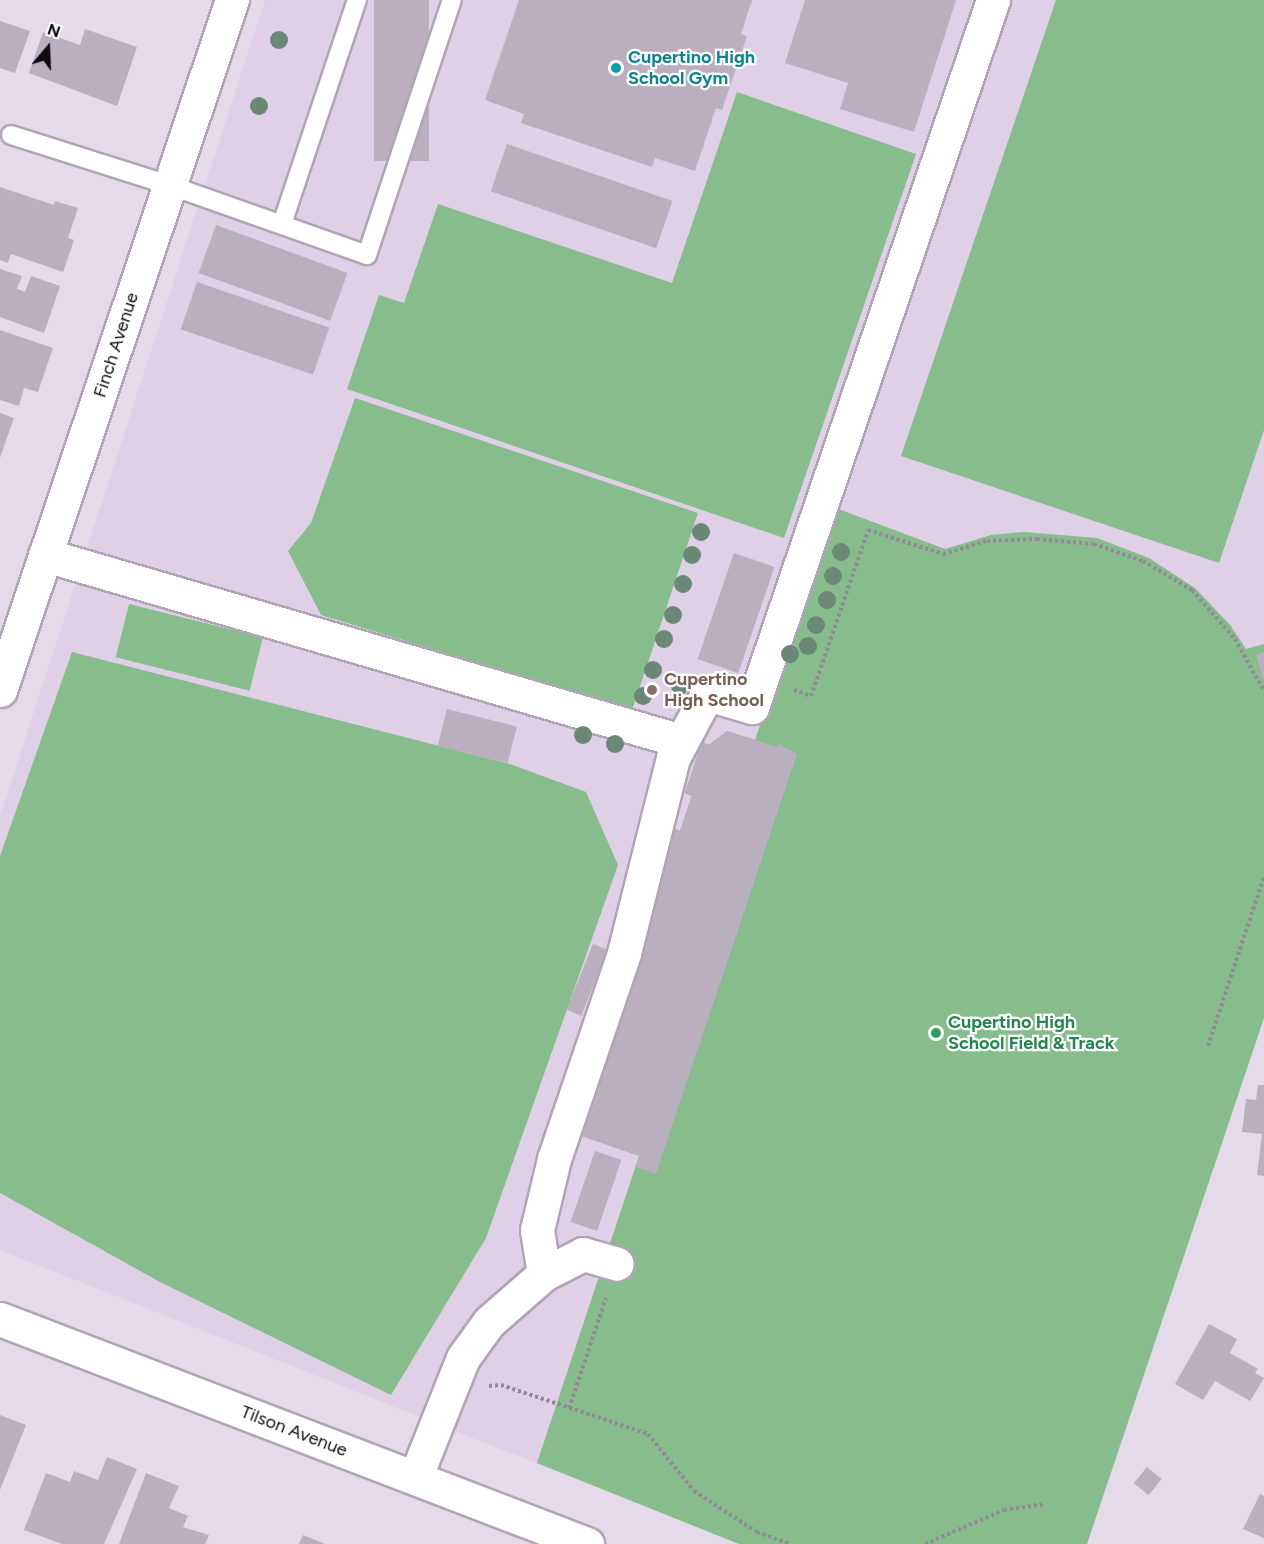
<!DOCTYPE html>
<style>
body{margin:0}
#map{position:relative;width:1264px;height:1544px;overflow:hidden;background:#e5daea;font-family:Figtree,sans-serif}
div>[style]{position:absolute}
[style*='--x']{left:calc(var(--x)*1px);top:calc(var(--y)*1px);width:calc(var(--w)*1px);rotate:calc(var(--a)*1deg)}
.built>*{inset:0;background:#e0d0e7}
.green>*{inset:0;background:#87bc8c;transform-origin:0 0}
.building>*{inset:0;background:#baafbe;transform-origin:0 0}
.path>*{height:4px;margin-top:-2px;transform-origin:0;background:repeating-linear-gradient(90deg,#928a96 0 3px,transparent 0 6px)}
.roads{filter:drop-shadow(2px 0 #afa5b4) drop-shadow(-2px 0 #afa5b4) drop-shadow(0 2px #afa5b4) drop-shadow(0 -2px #afa5b4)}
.lane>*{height:18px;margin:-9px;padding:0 9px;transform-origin:9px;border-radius:9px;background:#fff}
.street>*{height:33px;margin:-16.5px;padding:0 16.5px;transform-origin:16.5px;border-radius:16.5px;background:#fff}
.secondary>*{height:33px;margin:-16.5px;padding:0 16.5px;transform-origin:16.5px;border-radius:16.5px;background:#fff}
.trees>*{width:18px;height:18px;margin:-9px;border-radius:50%;background:#6b8876}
.dots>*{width:16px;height:16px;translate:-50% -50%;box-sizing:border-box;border:3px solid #fff;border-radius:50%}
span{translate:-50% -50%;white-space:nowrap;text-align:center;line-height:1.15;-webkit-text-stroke:4.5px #fff;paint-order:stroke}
.culture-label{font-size:18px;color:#0d838f;font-weight:700}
.left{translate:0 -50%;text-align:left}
.street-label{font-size:18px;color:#0e0a0f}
.education-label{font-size:18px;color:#785e54;font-weight:700}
.leisure-label{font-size:18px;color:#27864d;font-weight:700}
.north{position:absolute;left:18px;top:18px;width:60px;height:60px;-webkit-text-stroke:4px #fff;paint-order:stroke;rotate:19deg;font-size:16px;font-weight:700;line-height:24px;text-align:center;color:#0e0a0f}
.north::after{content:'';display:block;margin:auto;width:21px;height:27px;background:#0e0a0f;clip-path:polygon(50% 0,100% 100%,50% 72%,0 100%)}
</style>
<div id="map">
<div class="built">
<i style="clip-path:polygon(265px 0,1264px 0,1264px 1018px,1087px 1544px,739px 1544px,0 1250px,0 816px)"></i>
</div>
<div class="green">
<i style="clip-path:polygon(1056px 0,1264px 0,1264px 430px,1219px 563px,901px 456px)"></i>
<i style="clip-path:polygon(737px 92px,916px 154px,784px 538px,347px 389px,379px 295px,404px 303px,438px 204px,672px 283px)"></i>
<i style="clip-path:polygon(355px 398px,698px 513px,632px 710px,321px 615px,288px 551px,311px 523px)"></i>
<i style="clip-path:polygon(833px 507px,945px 549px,991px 535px,1024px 532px,1097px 538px,1149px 558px,1195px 588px,1231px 626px,1246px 649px,1264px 644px,1264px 1018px,1087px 1544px,739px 1544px,537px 1463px,639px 1156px,672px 828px,680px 831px,692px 796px,685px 793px,702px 742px,709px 745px,727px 731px,755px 740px)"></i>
<i style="left:129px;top:604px;width:138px;height:55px;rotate:14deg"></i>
<i style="clip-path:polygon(72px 652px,510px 764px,586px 792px,618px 865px,486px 1238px,391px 1395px,160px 1282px,0 1193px,0 856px)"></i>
</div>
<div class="building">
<i style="left:374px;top:0;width:55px;height:161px"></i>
<i style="clip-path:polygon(519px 0,752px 0,741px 34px,747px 36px,722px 110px,716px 108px,695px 171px,655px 158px,652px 167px,521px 123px,524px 114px,485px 100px)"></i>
<i style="clip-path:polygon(805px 0,956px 0,914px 132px,840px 109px,848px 83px,785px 63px)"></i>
<i style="clip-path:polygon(0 21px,30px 31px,15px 73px,0 68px)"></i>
<i style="clip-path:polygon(85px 29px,137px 47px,117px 106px,29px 73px,43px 32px,80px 45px)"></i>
<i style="left:507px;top:144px;width:175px;height:50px;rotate:19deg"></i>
<i style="clip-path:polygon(0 187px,54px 205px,55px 201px,78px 208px,68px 238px,74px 240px,63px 272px,11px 254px,8px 263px,0 260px)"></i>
<i style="left:216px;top:225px;width:140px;height:51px;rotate:20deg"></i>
<i style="clip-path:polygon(0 269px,22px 276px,17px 289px,25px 292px,31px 276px,60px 286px,44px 333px,0 317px)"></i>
<i style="left:197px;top:282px;width:140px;height:50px;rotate:19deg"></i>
<i style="clip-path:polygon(0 330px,53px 348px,38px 392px,24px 388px,19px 406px,0 400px)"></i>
<i style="clip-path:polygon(0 413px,14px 418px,0 458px)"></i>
<i style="left:734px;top:553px;width:43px;height:112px;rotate:19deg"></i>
<i style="clip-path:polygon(1264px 652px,1264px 679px,1263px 679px,1256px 655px)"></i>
<i style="left:447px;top:709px;width:72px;height:38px;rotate:14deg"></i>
<i style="clip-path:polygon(727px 731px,777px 747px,778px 744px,797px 754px,656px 1174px,636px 1167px,639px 1156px,578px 1135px,672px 828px,680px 831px,692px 795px,685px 793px,702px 742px,709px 745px)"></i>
<i style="left:593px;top:944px;width:16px;height:71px;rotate:22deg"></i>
<i style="clip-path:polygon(1258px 1085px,1264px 1085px,1264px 1176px,1257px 1175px,1262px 1134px,1242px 1132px,1246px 1099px,1256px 1100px)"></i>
<i style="left:595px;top:1151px;width:28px;height:75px;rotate:19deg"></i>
<i style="clip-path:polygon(1209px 1324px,1237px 1339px,1230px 1353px,1258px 1369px,1255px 1373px,1264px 1378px,1250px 1401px,1215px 1381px,1203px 1400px,1175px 1384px)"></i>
<i style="clip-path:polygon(0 1415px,26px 1425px,0 1490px)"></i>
<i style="clip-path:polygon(107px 1457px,137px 1469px,104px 1544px,62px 1544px,24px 1530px,46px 1473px,70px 1482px,74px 1471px,98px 1480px)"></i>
<i style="left:1147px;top:1467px;width:19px;height:21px;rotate:39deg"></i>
<i style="clip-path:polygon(146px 1473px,179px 1486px,169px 1508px,188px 1516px,183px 1527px,209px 1535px,205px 1544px,119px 1544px)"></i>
<i style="clip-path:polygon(1260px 1494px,1264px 1496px,1264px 1538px,1243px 1529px)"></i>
<i style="clip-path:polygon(303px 1535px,325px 1544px,299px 1544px)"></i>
</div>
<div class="path">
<i style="--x:794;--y:690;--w:18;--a:19"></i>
<i style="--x:811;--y:696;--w:176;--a:-71"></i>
<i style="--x:868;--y:530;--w:79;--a:17.7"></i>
<i style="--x:943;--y:554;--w:46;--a:-16.5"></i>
<i style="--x:987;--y:541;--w:50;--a:-2.3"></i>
<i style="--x:1037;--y:539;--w:57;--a:5"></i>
<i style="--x:1094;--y:544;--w:52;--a:19.1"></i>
<i style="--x:1143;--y:561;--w:57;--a:30.6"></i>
<i style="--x:1192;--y:590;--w:65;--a:48.7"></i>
<i style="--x:1235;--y:639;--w:60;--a:60.9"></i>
<i style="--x:1208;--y:1046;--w:178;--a:-71.7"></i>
<i style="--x:489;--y:1386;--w:12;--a:-5"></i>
<i style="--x:501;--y:1385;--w:155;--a:18.4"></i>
<i style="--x:648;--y:1434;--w:73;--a:51.1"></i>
<i style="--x:694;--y:1491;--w:75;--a:33.1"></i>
<i style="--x:757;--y:1532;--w:35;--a:20"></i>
<i style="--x:569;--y:1408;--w:116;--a:-71.4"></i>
<i style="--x:925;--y:1544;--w:86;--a:-23.3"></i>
<i style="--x:1004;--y:1510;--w:41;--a:-8.3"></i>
</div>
<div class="roads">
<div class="lane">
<i style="--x:11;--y:135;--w:166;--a:17.6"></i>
<i style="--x:169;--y:185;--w:210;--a:19.5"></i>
<i style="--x:367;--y:255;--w:269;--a:-71.6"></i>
<i style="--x:282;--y:224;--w:236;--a:-71.5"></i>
</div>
<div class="street">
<i style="--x:45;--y:555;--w:663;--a:16.3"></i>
<i style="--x:544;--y:1274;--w:45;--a:-99"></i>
<i style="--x:537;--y:1230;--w:73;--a:-76.5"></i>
<i style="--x:554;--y:1159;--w:218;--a:-71.2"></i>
<i style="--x:624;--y:953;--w:201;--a:-75.9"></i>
<i style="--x:673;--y:758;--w:72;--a:-62"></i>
<i style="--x:707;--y:694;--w:47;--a:16.1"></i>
<i style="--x:752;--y:707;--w:747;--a:-71.18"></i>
<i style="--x:0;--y:1319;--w:629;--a:20.97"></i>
<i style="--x:415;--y:1478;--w:129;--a:-68.2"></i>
<i style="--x:463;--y:1358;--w:44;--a:-54.2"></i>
<i style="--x:489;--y:1322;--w:73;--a:-41.1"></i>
<i style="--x:544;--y:1274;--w:44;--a:-27.1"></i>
<i style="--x:583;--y:1254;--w:35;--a:16"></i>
</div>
<div class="secondary">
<i style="--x:0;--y:690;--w:728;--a:-71.42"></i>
</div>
</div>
<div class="trees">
<i style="left:279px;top:40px"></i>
<i style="left:259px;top:106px"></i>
<i style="left:701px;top:532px"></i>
<i style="left:841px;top:552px"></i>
<i style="left:692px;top:555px"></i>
<i style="left:833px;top:576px"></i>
<i style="left:683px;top:584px"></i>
<i style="left:827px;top:600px"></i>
<i style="left:673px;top:615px"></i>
<i style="left:816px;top:625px"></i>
<i style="left:664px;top:639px"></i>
<i style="left:808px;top:646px"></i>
<i style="left:790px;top:654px"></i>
<i style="left:653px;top:670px"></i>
<i style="left:680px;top:686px"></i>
<i style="left:643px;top:696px"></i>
<i style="left:583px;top:735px"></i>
<i style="left:615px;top:744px"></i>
</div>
<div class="dots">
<i style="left:616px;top:68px;background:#0f9aa8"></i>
<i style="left:652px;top:690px;background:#8d6e63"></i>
<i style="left:936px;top:1033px;background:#2e9e5b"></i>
</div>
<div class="culture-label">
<span class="left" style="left:628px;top:68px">Cupertino High<br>School Gym</span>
</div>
<div class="street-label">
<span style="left:116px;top:345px;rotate:-72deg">Finch Avenue</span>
<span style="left:294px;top:1431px;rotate:21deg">Tilson Avenue</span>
</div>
<div class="education-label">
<span class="left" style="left:664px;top:690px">Cupertino<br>High School</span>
</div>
<div class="leisure-label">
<span class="left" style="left:948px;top:1033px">Cupertino High<br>School Field &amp; Track</span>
</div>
<div class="north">N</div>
</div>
